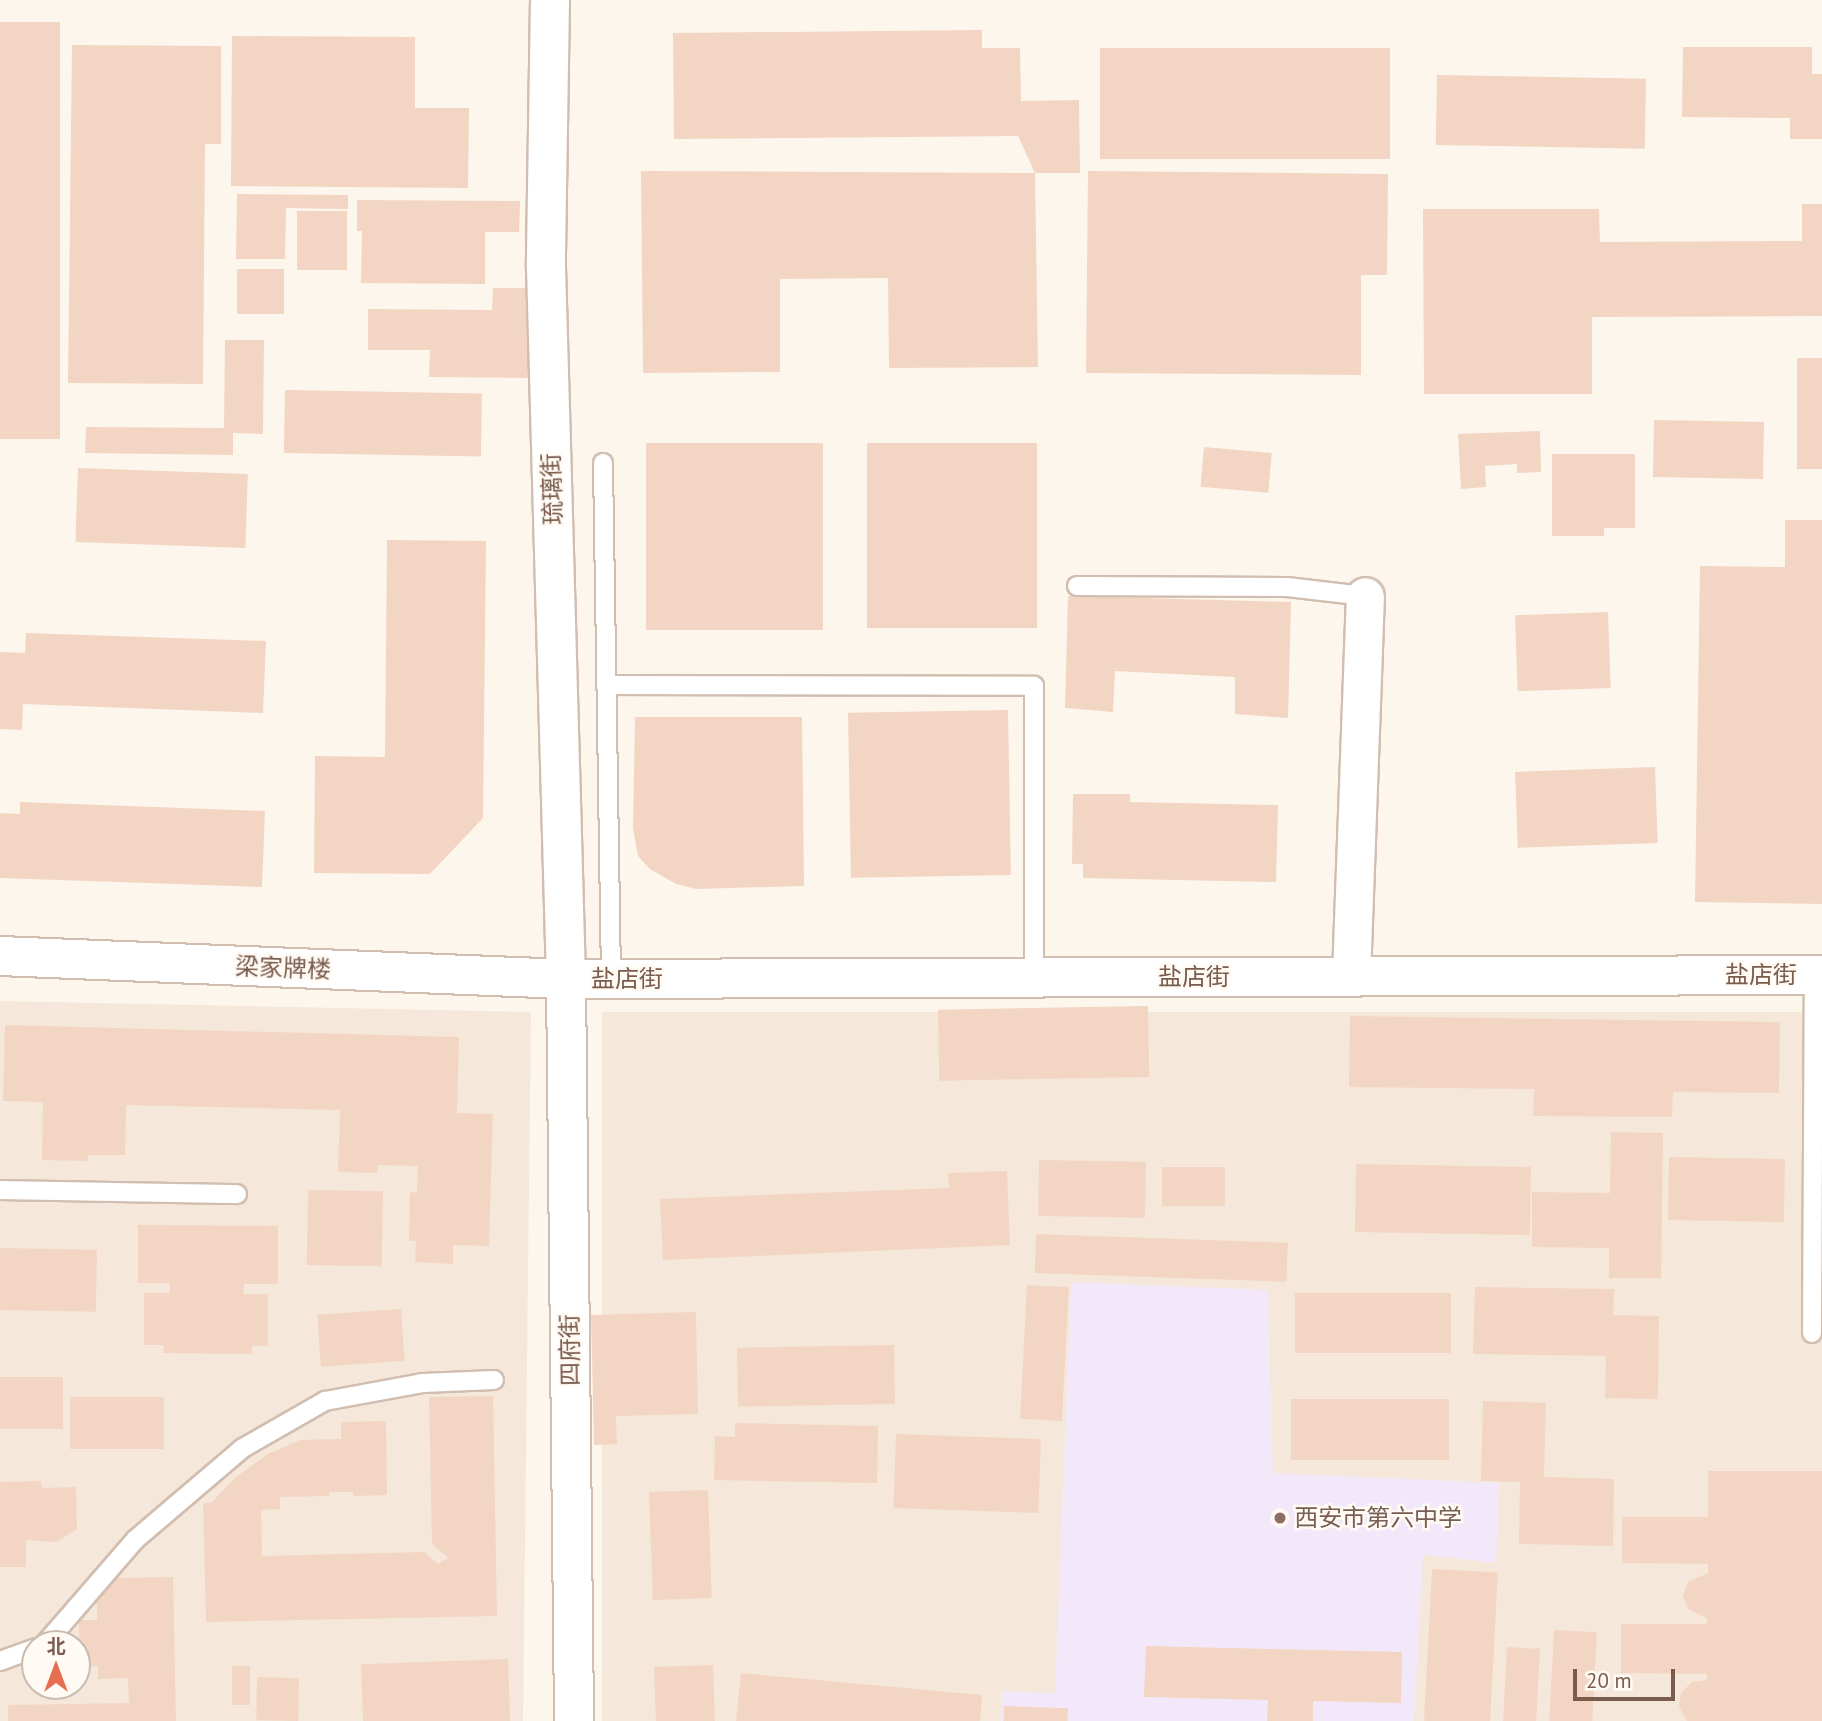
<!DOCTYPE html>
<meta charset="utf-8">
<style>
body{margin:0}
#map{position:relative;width:1822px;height:1721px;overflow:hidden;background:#fdf6ec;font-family:"PT Sans","Noto Sans SC",sans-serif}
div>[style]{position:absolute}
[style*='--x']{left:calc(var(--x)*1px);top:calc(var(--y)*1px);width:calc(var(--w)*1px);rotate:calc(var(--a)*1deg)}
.residential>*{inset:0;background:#f5e8da;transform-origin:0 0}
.education>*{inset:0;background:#f3e8fa}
.building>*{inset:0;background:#f3d5c3;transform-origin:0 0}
.roads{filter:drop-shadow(2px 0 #d1beb0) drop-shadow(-2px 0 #d1beb0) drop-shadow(0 2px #d1beb0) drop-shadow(0 -2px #d1beb0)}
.service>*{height:18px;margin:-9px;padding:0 9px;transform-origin:9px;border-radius:9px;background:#fff}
.minor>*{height:37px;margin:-18.5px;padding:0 18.5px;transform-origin:18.5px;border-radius:18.5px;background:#fff}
.tertiary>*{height:38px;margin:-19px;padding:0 19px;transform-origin:19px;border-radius:19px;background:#fff}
.dots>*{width:19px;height:19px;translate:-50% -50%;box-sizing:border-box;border:4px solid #fffaf3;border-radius:50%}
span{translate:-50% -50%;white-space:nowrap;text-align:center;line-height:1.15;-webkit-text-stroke:5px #fffaf3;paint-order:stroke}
.street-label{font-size:24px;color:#7a5c4d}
.education-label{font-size:24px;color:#785e54}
.left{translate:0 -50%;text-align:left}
.north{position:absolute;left:21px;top:1630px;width:70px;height:70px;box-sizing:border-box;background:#fffaf3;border:2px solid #cabbb1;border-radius:50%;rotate:0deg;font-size:19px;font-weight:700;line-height:28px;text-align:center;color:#7a5c4d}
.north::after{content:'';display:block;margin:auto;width:24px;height:32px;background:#e76f51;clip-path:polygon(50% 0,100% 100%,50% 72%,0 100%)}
.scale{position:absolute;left:1573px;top:1669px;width:102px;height:32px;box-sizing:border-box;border:4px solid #7a5c4d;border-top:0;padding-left:9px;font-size:21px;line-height:24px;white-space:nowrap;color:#7a5c4d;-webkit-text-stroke:5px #fffaf3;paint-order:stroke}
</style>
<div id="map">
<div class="residential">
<i style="clip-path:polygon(evenodd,0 1001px,531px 1012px,523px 1721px,0 1721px,0 1001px,35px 1644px,77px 1644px,77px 1686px,35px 1686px,35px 1644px)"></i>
<i style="left:602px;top:1012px;width:1220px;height:709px"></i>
</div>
<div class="education">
<i style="clip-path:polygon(1071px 1282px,1268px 1290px,1273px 1473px,1499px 1483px,1496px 1563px,1423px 1555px,1414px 1721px,1001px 1721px,1001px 1691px,1055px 1693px)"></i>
</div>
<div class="building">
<i style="left:0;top:22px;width:60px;height:417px"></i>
<i style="clip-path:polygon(982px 30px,982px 48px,1020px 48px,1021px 101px,1079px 100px,1080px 173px,1035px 173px,1038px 367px,889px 368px,888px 278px,780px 279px,780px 372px,643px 373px,641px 171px,1035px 173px,1018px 136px,674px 139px,673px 33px)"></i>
<i style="clip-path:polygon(232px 36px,415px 37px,415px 108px,469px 108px,468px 188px,231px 186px)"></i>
<i style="clip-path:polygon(72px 45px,221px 46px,221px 144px,205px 144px,203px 384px,68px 383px)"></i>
<i style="clip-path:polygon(1683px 47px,1812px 47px,1812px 74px,1822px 74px,1822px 139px,1790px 139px,1790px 118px,1682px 117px)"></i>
<i style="left:1100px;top:48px;width:290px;height:111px"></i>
<i style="left:1437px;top:75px;width:209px;height:70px;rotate:1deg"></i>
<i style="clip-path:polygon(1088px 171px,1388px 174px,1387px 275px,1361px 275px,1361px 375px,1086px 373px)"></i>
<i style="clip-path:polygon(237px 194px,348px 195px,348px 209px,286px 208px,285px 259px,236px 259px)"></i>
<i style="clip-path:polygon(357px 200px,520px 201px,519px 232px,485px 232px,485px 284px,361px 283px,362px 231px,357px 231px)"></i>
<i style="clip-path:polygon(1802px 204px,1822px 204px,1822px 316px,1592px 317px,1592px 394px,1424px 394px,1423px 209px,1599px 209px,1600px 242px,1802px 241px)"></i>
<i style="left:297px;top:211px;width:50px;height:59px"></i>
<i style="left:237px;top:269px;width:47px;height:45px"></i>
<i style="clip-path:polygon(493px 288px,540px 288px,539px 378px,429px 377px,430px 350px,368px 350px,368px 309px,492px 310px)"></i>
<i style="clip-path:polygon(225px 340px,264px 340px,263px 434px,233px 433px,233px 455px,85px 453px,86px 427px,224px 428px)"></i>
<i style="left:1797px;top:358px;width:25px;height:111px"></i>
<i style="left:285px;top:390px;width:197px;height:63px;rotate:1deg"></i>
<i style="left:1654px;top:420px;width:110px;height:57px;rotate:1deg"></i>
<i style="clip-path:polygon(1540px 431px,1541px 472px,1517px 473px,1517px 464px,1485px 466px,1486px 487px,1461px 489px,1458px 434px)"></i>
<i style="left:646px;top:443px;width:177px;height:187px"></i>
<i style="left:1037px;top:443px;width:185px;height:170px;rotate:90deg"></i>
<i style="left:1204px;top:447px;width:68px;height:40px;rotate:5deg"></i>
<i style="clip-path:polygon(1552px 454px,1635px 454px,1635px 528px,1604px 528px,1604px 536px,1552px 536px)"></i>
<i style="left:78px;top:468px;width:170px;height:74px;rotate:2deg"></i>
<i style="clip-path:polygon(1785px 520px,1822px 520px,1822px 904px,1695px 902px,1700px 566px,1785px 567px)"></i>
<i style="clip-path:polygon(387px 540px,486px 541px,483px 818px,430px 874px,314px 873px,315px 756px,385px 757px)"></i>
<i style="clip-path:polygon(1068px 596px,1291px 602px,1288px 718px,1235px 714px,1235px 677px,1115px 671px,1113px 712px,1065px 708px)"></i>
<i style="left:1608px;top:612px;width:76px;height:93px;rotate:88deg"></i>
<i style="clip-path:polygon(26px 633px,266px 641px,263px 713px,23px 704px,22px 730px,0 729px,0 652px,25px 653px)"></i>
<i style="left:1008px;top:710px;width:165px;height:160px;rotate:89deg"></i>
<i style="clip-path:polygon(635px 717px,802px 717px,804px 886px,696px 889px,676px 884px,650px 869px,638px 856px,633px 828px)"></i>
<i style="left:1655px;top:767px;width:76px;height:140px;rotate:88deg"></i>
<i style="clip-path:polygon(1073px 794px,1130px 794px,1130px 802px,1278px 805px,1276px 882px,1083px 878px,1083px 864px,1072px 864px)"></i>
<i style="clip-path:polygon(20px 802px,265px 811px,262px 887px,0 878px,0 813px,20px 814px)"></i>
<i style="left:1148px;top:1006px;width:71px;height:210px;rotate:89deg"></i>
<i style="clip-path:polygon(1350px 1016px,1780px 1022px,1779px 1093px,1673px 1092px,1672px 1117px,1533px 1116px,1534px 1089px,1349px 1087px)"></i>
<i style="clip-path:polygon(5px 1025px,459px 1037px,457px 1113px,493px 1114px,489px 1246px,453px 1245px,453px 1264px,415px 1262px,416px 1241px,409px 1241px,410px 1192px,417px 1193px,418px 1166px,378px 1165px,377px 1173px,338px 1172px,340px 1110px,126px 1105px,125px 1155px,88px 1155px,88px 1161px,42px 1160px,43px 1102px,3px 1101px)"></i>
<i style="clip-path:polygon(1611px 1132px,1663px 1133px,1661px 1278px,1609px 1278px,1609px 1248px,1532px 1247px,1532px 1192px,1610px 1193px)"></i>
<i style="left:1669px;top:1157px;width:116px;height:63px;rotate:1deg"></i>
<i style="left:1039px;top:1160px;width:107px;height:56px;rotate:1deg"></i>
<i style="left:1356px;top:1164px;width:175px;height:68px;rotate:1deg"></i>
<i style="left:1162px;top:1167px;width:63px;height:39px"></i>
<i style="clip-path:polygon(1007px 1171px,1010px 1245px,663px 1260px,660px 1199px,949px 1188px,948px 1173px)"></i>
<i style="left:308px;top:1190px;width:75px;height:75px;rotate:1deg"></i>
<i style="clip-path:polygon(138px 1225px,278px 1226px,278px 1284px,244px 1284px,243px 1294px,268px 1294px,268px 1346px,252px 1346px,252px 1354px,163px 1353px,164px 1345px,144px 1345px,144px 1293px,170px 1293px,170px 1283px,138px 1283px)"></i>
<i style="left:1036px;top:1234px;width:252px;height:39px;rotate:2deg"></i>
<i style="left:0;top:1248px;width:97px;height:62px;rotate:1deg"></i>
<i style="left:1027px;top:1285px;width:42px;height:134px;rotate:3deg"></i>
<i style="clip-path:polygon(1475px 1287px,1614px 1289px,1613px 1315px,1659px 1316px,1658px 1399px,1605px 1398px,1606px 1356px,1473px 1354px)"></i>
<i style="left:1295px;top:1293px;width:156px;height:60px"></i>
<i style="left:401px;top:1309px;width:52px;height:84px;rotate:86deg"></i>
<i style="clip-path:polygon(696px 1312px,698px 1414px,616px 1416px,617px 1444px,594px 1445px,591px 1315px)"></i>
<i style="left:894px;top:1345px;width:59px;height:157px;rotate:89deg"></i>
<i style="left:0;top:1377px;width:63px;height:52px"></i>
<i style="clip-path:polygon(493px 1396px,497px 1616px,206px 1622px,203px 1503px,211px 1503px,236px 1477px,268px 1454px,300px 1440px,341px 1439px,341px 1422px,386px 1421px,387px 1495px,353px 1496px,353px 1492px,329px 1492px,329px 1496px,280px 1497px,280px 1509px,261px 1510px,262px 1556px,424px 1552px,438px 1564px,448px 1558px,432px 1544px,429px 1397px)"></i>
<i style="left:70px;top:1397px;width:94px;height:52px"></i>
<i style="left:1291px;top:1399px;width:158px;height:61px"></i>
<i style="clip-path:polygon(1483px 1401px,1546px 1403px,1544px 1477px,1614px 1479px,1613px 1546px,1519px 1544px,1520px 1482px,1481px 1481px)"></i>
<i style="clip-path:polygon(735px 1423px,878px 1426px,877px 1483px,714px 1480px,715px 1436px,735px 1437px)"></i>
<i style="left:896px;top:1434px;width:145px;height:74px;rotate:2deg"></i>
<i style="clip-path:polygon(1708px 1471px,1822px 1471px,1822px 1721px,1687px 1721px,1679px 1707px,1681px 1693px,1692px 1682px,1707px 1680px,1707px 1674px,1621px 1673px,1621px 1624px,1707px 1624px,1707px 1618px,1688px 1609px,1683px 1596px,1688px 1582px,1708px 1573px,1708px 1564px,1622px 1563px,1622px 1517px,1708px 1517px)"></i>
<i style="clip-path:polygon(41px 1481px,42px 1488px,76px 1487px,77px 1529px,56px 1542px,26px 1540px,26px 1567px,0 1567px,0 1482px)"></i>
<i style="left:708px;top:1490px;width:108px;height:59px;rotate:88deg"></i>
<i style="left:1432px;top:1569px;width:66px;height:152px;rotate:3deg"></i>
<i style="clip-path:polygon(173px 1577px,176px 1721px,8px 1721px,8px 1705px,129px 1703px,128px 1678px,98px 1679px,98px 1666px,82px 1667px,82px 1673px,77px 1673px,77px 1644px,64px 1644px,64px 1639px,79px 1639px,79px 1620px,97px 1620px,97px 1597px,115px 1578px)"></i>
<i style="left:1554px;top:1630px;width:43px;height:91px;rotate:3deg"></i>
<i style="clip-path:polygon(1146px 1646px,1402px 1652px,1401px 1703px,1313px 1701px,1313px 1721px,1267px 1721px,1268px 1700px,1144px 1697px)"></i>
<i style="left:1507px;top:1647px;width:33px;height:74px;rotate:3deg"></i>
<i style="left:508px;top:1659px;width:62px;height:147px;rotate:88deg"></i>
<i style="left:713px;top:1665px;width:56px;height:59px;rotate:88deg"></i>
<i style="left:232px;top:1666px;width:18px;height:39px"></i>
<i style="clip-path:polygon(741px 1673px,982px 1695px,980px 1721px,736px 1721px)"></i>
<i style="left:299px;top:1678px;width:43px;height:42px;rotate:91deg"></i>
<i style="left:1004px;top:1706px;width:64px;height:15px;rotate:2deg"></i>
</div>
<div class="roads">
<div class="service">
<i style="--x:603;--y:463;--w:516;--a:89.11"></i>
<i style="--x:1077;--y:586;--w:210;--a:0.3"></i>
<i style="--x:1287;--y:587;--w:79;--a:6.6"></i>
<i style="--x:607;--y:685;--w:427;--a:0.1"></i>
<i style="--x:1034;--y:686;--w:292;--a:90"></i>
<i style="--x:0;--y:1190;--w:237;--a:1"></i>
<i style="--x:1812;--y:1333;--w:358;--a:-89.7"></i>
<i style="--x:45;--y:1644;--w:139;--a:-49.1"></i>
<i style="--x:136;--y:1539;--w:140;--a:-40.4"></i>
<i style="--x:243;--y:1448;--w:95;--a:-29.8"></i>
<i style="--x:325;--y:1401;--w:100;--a:-10.4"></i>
<i style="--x:423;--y:1383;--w:71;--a:-2.4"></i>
<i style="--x:0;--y:1661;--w:37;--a:-20"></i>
</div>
<div class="minor">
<i style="--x:1351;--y:976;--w:380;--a:-87.9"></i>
</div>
<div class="tertiary">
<i style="--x:550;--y:0;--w:267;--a:90.9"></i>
<i style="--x:546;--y:267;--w:712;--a:88.39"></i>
<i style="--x:566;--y:979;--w:742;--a:89.38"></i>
<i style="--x:0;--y:956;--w:566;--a:2.33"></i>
<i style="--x:566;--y:979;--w:1256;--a:-0.18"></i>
</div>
</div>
<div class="dots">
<i style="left:1280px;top:1518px;background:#8d6e63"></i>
</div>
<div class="street-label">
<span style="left:552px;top:489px;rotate:-92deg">琉璃街</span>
<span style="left:283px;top:968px;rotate:2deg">梁家牌楼</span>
<span style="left:1761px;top:975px">盐店街</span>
<span style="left:1194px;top:977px">盐店街</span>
<span style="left:627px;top:979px">盐店街</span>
<span style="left:570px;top:1350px;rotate:-91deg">四府街</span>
</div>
<div class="education-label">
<span class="left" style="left:1294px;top:1518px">西安市第六中学</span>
</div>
<div class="north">北</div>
<div class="scale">20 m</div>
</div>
